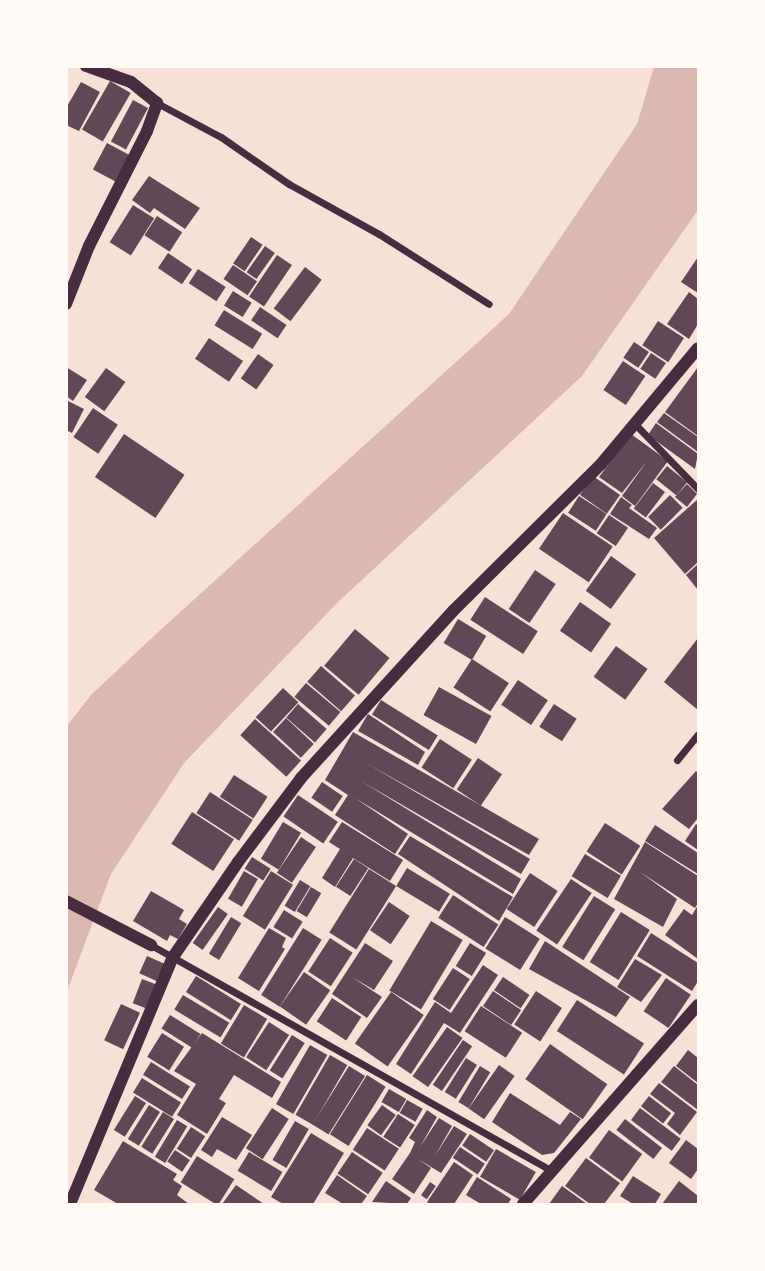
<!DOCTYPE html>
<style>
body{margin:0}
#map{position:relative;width:765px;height:1271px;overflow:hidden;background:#f7e1d7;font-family:"Source Sans 3",sans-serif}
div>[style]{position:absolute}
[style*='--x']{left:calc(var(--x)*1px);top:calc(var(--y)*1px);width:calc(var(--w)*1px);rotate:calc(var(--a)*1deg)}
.water>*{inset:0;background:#dcb8b0}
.building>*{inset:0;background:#644757;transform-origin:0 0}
.minor>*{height:7px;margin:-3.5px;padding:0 3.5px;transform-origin:3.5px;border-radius:3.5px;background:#4a2c40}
.tertiary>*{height:12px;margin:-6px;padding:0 6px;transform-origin:6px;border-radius:6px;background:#4a2c40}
span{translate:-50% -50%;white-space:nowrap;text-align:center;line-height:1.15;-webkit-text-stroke:6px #fffaf5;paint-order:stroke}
.frame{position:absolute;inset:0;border:68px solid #fffaf5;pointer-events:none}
</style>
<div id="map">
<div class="water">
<i style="clip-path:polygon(654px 67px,698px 67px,698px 210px,582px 376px,337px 603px,184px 763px,111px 874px,67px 991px,67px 726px,91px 695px,156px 634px,509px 314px,637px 124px)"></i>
</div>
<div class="building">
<i style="left:110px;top:81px;width:24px;height:56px;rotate:30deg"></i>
<i style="clip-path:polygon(81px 82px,100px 92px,79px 131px,66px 125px,66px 108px)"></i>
<i style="left:133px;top:100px;width:17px;height:47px;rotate:28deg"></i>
<i style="left:107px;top:143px;width:27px;height:30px;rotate:28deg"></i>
<i style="clip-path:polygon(149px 176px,200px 208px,185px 229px,154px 208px,150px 213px,132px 200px)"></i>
<i style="left:133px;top:205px;width:25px;height:44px;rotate:32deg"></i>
<i style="left:157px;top:216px;width:30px;height:23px;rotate:33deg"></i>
<i style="left:251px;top:237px;width:14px;height:32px;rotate:34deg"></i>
<i style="left:265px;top:246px;width:12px;height:32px;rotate:35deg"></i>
<i style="left:168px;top:253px;width:29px;height:18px;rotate:34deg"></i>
<i style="left:277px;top:255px;width:18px;height:50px;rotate:34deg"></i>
<i style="clip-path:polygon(698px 257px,698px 293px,681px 282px)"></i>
<i style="left:233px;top:265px;width:29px;height:17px;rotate:34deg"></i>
<i style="left:305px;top:267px;width:21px;height:52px;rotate:37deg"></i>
<i style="left:198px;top:269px;width:33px;height:17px;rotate:33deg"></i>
<i style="left:233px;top:291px;width:22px;height:17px;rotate:32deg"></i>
<i style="clip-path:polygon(689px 292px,698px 299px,698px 324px,689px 339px,667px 324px)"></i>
<i style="left:260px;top:307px;width:32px;height:16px;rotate:34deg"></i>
<i style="left:224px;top:310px;width:45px;height:18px;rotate:32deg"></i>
<i style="left:658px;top:321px;width:31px;height:29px;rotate:33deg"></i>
<i style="left:209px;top:338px;width:41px;height:25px;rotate:34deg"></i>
<i style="left:634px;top:342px;width:18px;height:19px;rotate:34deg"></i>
<i style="left:651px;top:353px;width:18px;height:19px;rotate:34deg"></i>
<i style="left:258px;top:354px;width:19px;height:30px;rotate:35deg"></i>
<i style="left:623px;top:361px;width:27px;height:35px;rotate:34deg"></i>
<i style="clip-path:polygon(66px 367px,87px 380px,73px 401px,66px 396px)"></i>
<i style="clip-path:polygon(698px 367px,698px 436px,665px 412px)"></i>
<i style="left:106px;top:368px;width:24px;height:36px;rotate:36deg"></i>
<i style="clip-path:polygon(66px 400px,84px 409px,72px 433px,66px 430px)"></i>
<i style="left:93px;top:408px;width:30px;height:35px;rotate:34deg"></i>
<i style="clip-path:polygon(664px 413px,698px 437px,698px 452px,657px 422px)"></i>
<i style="clip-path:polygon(656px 423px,698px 454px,695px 469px,648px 435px)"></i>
<i style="left:124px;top:434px;width:73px;height:52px;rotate:34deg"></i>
<i style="clip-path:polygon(631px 434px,668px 461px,635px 506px,622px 496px,647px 461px,622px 493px,599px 477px)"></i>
<i style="left:667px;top:466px;width:26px;height:17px;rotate:39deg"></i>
<i style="left:593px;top:476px;width:33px;height:23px;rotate:35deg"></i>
<i style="left:653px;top:483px;width:15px;height:32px;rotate:37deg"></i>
<i style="clip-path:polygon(687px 484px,697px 494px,687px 507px,675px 497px)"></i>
<i style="left:670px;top:495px;width:18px;height:31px;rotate:45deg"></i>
<i style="left:579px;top:496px;width:33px;height:20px;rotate:33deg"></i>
<i style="clip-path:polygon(621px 497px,632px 505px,629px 508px,657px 528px,649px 539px,610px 514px)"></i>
<i style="clip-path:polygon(698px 499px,698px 562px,685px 574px,654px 538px)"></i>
<i style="left:563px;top:513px;width:60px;height:43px;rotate:34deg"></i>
<i style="left:609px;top:515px;width:23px;height:22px;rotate:34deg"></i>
<i style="left:611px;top:556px;width:31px;height:43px;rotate:36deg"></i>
<i style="clip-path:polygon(698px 564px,698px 590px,686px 575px)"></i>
<i style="left:535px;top:570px;width:25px;height:47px;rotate:34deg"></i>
<i style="left:485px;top:597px;width:63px;height:27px;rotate:33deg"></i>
<i style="left:580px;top:602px;width:38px;height:35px;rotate:35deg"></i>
<i style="left:458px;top:619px;width:33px;height:28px;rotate:31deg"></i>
<i style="left:355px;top:629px;width:45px;height:48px;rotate:40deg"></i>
<i style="clip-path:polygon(698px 638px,698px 710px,664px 682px)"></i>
<i style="left:616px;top:646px;width:39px;height:38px;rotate:36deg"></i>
<i style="left:472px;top:659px;width:44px;height:34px;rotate:33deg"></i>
<i style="left:321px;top:666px;width:45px;height:21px;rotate:41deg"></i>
<i style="left:518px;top:680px;width:36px;height:30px;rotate:34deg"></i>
<i style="left:306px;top:683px;width:45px;height:18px;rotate:40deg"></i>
<i style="left:439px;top:687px;width:60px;height:32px;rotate:29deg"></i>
<i style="left:283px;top:688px;width:21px;height:40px;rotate:43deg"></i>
<i style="left:381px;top:700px;width:67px;height:17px;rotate:32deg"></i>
<i style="left:298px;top:704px;width:38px;height:18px;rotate:41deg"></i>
<i style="left:554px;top:704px;width:27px;height:27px;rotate:33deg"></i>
<i style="clip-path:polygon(368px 714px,425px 752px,418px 765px,358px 731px)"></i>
<i style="left:286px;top:718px;width:38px;height:19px;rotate:43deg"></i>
<i style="left:255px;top:719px;width:62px;height:22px;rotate:42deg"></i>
<i style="clip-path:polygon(353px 732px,539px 839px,529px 855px,366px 763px,530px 859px,521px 874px,361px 781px,521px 879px,513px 894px,355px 798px,408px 834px,395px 854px,335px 815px,348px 795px,325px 780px)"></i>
<i style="left:440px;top:739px;width:38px;height:34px;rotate:33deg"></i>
<i style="left:478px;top:758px;width:29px;height:38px;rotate:34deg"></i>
<i style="clip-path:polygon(696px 771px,698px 773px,698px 818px,689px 829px,662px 809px)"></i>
<i style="left:234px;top:775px;width:40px;height:26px;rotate:33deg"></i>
<i style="left:322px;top:782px;width:25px;height:19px;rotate:34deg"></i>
<i style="left:210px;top:792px;width:51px;height:25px;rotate:33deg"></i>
<i style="left:298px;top:795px;width:48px;height:26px;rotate:34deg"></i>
<i style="left:192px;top:812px;width:50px;height:38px;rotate:33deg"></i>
<i style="left:283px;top:822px;width:21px;height:43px;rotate:31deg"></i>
<i style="clip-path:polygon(342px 822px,403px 860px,390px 881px,353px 858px,335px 887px,322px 878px,340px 849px,329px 842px)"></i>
<i style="left:605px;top:823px;width:42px;height:34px;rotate:33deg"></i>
<i style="clip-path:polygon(696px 824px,698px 826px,698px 850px,685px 841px)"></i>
<i style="clip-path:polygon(655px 825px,698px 853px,698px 874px,645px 841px)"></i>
<i style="clip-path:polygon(410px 836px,513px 897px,499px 921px,398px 854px)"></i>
<i style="left:301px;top:837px;width:18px;height:43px;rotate:34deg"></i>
<i style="clip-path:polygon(645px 842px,698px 876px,698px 903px,695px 908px,640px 872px,677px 899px,663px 927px,614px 899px)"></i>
<i style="left:585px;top:854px;width:42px;height:26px;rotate:31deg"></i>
<i style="left:252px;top:857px;width:22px;height:14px;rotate:32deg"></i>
<i style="left:354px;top:859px;width:17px;height:33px;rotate:33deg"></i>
<i style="left:407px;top:868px;width:50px;height:21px;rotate:31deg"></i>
<i style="left:369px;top:869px;width:32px;height:75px;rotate:32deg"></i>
<i style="left:244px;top:871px;width:16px;height:32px;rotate:30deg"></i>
<i style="left:271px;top:871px;width:26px;height:53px;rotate:32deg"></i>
<i style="left:530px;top:873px;width:33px;height:43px;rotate:33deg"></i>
<i style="left:571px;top:879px;width:25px;height:62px;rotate:34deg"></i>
<i style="left:300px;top:880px;width:12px;height:30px;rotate:31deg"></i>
<i style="left:311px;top:887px;width:12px;height:28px;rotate:31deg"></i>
<i style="clip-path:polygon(151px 891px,184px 910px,179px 919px,187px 924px,178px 939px,170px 935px,167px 941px,133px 921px)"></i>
<i style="left:453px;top:895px;width:54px;height:27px;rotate:33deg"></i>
<i style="left:594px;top:896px;width:25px;height:60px;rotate:32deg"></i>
<i style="left:389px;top:902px;width:25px;height:34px;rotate:34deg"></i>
<i style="clip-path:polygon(698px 905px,698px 959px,665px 935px,684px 909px,692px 915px)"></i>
<i style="left:218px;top:907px;width:12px;height:44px;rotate:35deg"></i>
<i style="left:284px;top:910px;width:22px;height:20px;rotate:32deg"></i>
<i style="left:621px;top:912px;width:34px;height:59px;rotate:32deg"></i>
<i style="left:231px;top:917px;width:12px;height:43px;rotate:31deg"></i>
<i style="left:505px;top:917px;width:41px;height:37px;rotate:32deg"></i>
<i style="left:431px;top:921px;width:37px;height:81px;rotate:31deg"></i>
<i style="clip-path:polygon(269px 928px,286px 938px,282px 947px,285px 949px,259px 991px,238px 978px)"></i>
<i style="left:303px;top:928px;width:22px;height:79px;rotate:32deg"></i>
<i style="clip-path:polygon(651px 933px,698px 963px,698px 981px,692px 991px,637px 956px)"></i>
<i style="left:330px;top:938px;width:27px;height:40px;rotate:33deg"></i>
<i style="clip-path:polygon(545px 941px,630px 997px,616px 1017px,529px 969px)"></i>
<i style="clip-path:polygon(365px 943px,393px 961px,374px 990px,352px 977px,382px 997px,367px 1018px,332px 994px)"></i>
<i style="left:470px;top:943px;width:19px;height:27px;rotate:32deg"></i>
<i style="left:147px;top:956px;width:22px;height:19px;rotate:24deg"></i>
<i style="clip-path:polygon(635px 959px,662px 975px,641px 1002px,617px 987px)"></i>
<i style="clip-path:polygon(483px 965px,498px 975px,460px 1033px,444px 1023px,411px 1074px,396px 1064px,435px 1002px,451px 1013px)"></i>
<i style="left:453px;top:968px;width:20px;height:37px;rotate:33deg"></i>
<i style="left:304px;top:972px;width:32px;height:42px;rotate:35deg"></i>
<i style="left:196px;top:976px;width:53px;height:19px;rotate:32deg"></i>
<i style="left:503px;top:977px;width:32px;height:16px;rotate:34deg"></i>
<i style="left:666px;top:978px;width:30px;height:40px;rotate:34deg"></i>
<i style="left:142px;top:979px;width:17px;height:26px;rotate:21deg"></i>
<i style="left:493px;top:991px;width:34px;height:18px;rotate:34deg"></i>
<i style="left:536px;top:991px;width:31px;height:40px;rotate:33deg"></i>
<i style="left:391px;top:992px;width:40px;height:63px;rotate:35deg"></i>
<i style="left:183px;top:995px;width:54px;height:17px;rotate:31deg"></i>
<i style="left:332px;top:998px;width:35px;height:28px;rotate:33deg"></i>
<i style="left:577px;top:1000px;width:80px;height:37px;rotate:33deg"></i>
<i style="left:121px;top:1004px;width:21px;height:40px;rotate:25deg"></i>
<i style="left:244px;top:1005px;width:27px;height:45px;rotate:31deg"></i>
<i style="left:481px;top:1006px;width:49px;height:30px;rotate:33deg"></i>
<i style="left:170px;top:1015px;width:36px;height:16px;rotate:32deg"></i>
<i style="left:269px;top:1022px;width:24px;height:42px;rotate:33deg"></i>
<i style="left:447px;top:1027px;width:19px;height:60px;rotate:35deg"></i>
<i style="left:162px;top:1033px;width:26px;height:28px;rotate:32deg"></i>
<i style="clip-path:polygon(202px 1033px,281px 1082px,272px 1098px,234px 1075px,219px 1099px,226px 1103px,207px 1134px,177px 1115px,196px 1084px,174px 1071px)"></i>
<i style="left:292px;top:1035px;width:15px;height:42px;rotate:32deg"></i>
<i style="left:463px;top:1040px;width:11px;height:54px;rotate:34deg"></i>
<i style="left:550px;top:1044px;width:70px;height:43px;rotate:35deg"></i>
<i style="left:310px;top:1045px;width:20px;height:68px;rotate:30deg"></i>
<i style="clip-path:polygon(688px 1050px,698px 1058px,698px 1083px,676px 1066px)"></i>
<i style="left:330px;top:1055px;width:20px;height:69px;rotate:30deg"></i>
<i style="left:466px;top:1058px;width:13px;height:40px;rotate:32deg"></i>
<i style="left:151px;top:1062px;width:46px;height:15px;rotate:32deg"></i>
<i style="left:499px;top:1065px;width:19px;height:53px;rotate:35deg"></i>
<i style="left:349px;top:1066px;width:19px;height:69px;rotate:32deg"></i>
<i style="left:480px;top:1066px;width:12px;height:42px;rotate:31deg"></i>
<i style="clip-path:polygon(674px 1066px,698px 1085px,698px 1110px,661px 1082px)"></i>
<i style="left:367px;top:1075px;width:22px;height:70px;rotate:32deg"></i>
<i style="left:142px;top:1078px;width:46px;height:17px;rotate:32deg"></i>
<i style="clip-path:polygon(659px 1083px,697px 1112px,680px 1135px,667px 1124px,675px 1113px,650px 1094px)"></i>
<i style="left:389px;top:1089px;width:20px;height:15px;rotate:30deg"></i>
<i style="clip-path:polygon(510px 1093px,560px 1125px,570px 1112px,581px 1119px,554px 1153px,542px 1155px,492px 1122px)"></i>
<i style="left:135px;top:1096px;width:13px;height:40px;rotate:32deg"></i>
<i style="left:649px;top:1096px;width:28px;height:13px;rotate:38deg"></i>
<i style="left:407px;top:1100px;width:18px;height:15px;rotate:29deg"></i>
<i style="left:149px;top:1105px;width:13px;height:40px;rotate:32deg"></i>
<i style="left:382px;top:1105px;width:17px;height:25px;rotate:36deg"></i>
<i style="left:272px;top:1108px;width:20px;height:48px;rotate:33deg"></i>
<i style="left:640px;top:1108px;width:51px;height:15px;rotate:37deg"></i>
<i style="clip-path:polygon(427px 1110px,437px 1117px,420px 1147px,439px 1118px,452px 1126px,435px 1156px,454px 1126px,467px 1134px,441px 1173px,418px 1159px,431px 1168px,414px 1194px,392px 1179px,410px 1153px,415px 1142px,409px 1138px)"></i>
<i style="left:163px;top:1112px;width:13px;height:41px;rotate:32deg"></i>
<i style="left:398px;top:1114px;width:20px;height:27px;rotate:33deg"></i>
<i style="clip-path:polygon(222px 1117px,252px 1135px,236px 1160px,217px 1149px,212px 1157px,201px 1150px)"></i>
<i style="left:625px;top:1119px;width:47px;height:14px;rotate:38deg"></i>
<i style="left:177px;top:1120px;width:12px;height:43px;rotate:31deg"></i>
<i style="left:295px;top:1121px;width:16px;height:45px;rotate:30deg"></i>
<i style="left:191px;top:1127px;width:17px;height:26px;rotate:33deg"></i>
<i style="left:367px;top:1128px;width:38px;height:26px;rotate:33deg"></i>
<i style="left:609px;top:1130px;width:41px;height:34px;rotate:36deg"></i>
<i style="clip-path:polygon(311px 1133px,344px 1153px,313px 1204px,283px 1204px,271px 1197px)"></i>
<i style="left:470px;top:1134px;width:29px;height:14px;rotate:34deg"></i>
<i style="clip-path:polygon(686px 1140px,698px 1149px,698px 1169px,691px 1179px,669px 1163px)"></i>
<i style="clip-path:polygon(123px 1141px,177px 1174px,173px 1180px,182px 1186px,177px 1195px,189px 1204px,118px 1204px,94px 1190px)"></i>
<i style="left:460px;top:1147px;width:30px;height:13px;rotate:34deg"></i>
<i style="left:496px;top:1149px;width:46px;height:32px;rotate:30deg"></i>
<i style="left:175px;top:1150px;width:18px;height:14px;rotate:34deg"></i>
<i style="left:249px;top:1152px;width:39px;height:22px;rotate:31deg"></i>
<i style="left:352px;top:1152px;width:37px;height:26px;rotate:34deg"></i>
<i style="left:197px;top:1156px;width:44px;height:31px;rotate:32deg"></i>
<i style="clip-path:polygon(586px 1158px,620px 1183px,604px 1204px,590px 1204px,565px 1186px)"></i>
<i style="clip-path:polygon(454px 1162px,473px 1175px,454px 1204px,430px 1204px,427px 1202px)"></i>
<i style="clip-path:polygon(337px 1175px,367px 1196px,361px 1204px,343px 1204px,325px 1193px)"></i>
<i style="clip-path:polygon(633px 1176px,661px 1194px,655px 1204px,633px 1204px,620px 1196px)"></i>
<i style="clip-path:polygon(477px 1177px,511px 1199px,508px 1204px,481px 1204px,466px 1195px)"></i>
<i style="clip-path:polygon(386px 1181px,411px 1198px,407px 1204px,372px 1202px)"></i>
<i style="clip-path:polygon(679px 1181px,698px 1196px,698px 1200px,696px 1204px,662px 1204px)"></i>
<i style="left:430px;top:1182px;width:7px;height:16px;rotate:34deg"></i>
<i style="clip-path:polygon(236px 1185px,264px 1204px,222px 1204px)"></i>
<i style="clip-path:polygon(562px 1186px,587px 1204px,549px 1204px)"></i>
</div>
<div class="minor">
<i style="--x:157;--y:103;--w:72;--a:28"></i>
<i style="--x:221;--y:137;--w:83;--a:34.7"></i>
<i style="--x:289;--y:184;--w:103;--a:29.1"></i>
<i style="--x:379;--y:234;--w:130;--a:32.5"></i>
<i style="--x:635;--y:424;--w:91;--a:45.9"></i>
<i style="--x:677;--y:760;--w:33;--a:-51"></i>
<i style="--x:151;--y:945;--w:460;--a:29.4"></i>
</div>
<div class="tertiary">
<i style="--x:66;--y:304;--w:62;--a:-68.4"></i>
<i style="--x:89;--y:246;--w:129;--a:-63.2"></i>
<i style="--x:147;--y:131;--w:30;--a:-70"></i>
<i style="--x:157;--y:103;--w:33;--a:-141"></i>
<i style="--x:131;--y:82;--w:48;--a:-160.4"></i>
<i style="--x:66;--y:901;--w:96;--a:27.4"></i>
<i style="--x:70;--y:1204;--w:268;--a:-67.4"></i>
<i style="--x:173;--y:957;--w:115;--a:-55.6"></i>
<i style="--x:238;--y:862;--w:105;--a:-53.1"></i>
<i style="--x:301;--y:778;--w:227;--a:-47.7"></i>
<i style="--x:454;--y:610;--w:207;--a:-44.8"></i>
<i style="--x:601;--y:464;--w:151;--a:-50.1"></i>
<i style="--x:523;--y:1204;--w:265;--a:-48.7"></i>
</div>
<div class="frame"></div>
</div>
